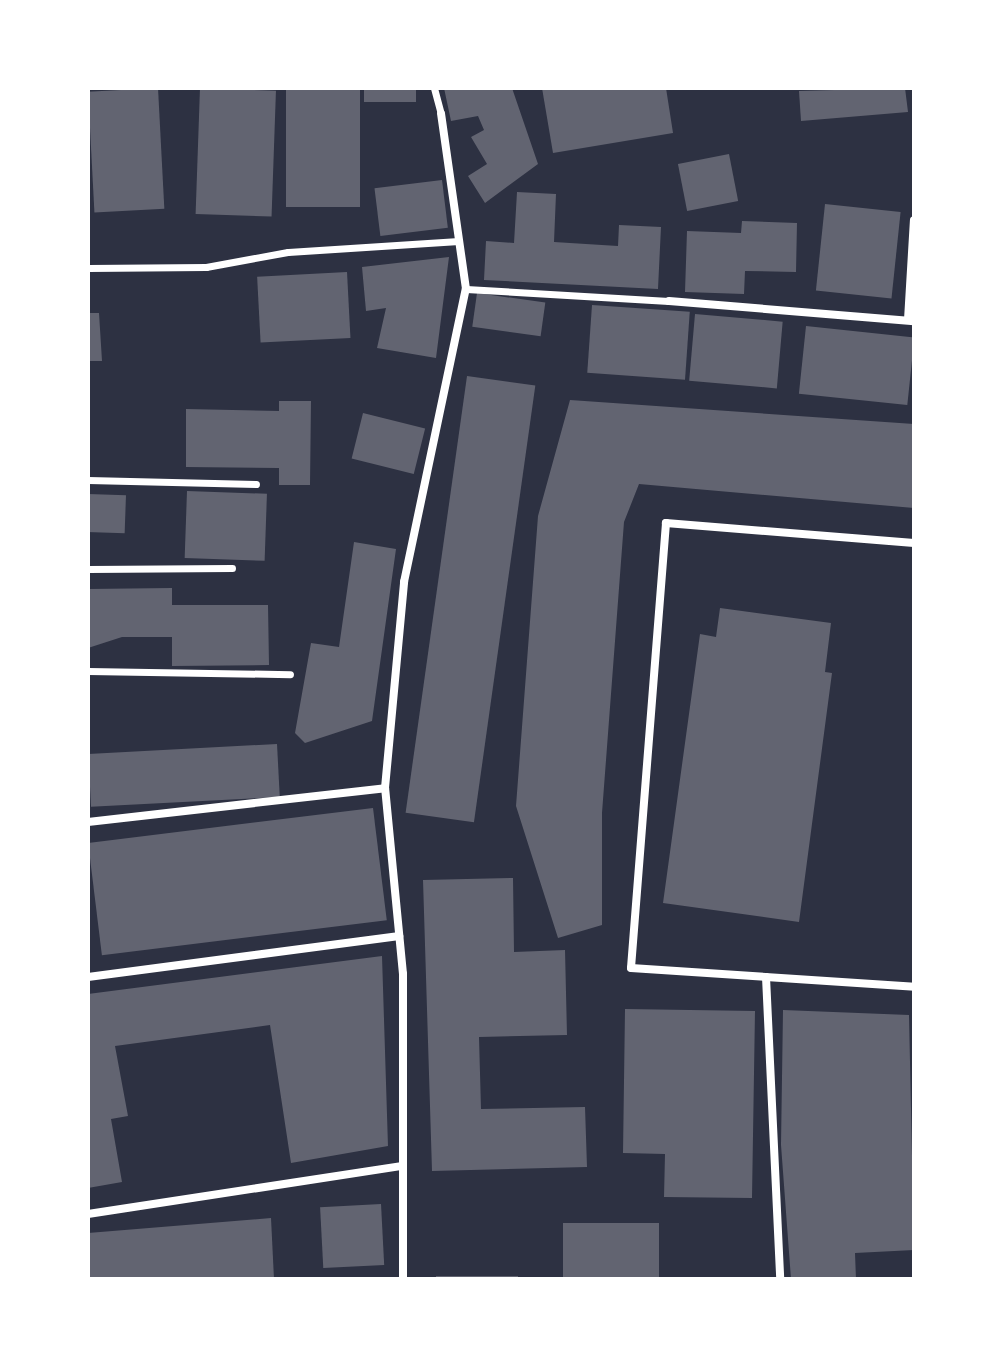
<!DOCTYPE html>
<style>
body{margin:0}
#map{position:relative;width:1002px;height:1367px;overflow:hidden;background:#2d3142;font-family:"Exo 2",sans-serif}
div>[style]{position:absolute}
[style*='--x']{left:calc(var(--x)*1px);top:calc(var(--y)*1px);width:calc(var(--w)*1px);rotate:calc(var(--a)*1deg)}
.building>*{inset:0;background:#626471;transform-origin:0 0}
.pedestrian>*{height:7px;margin:-3.5px;padding:0 3.5px;transform-origin:3.5px;border-radius:3.5px;background:#fff}
.minor>*{height:8px;margin:-4px;padding:0 4px;transform-origin:4px;border-radius:4px;background:#fff}
span{translate:-50% -50%;white-space:nowrap;text-align:center;line-height:1.15;-webkit-text-stroke:6px #fff;paint-order:stroke}
.frame{position:absolute;inset:0;border:90px solid #fff;pointer-events:none}
</style>
<div id="map">
<div class="building">
<i style="left:158px;top:88px;width:121px;height:70px;rotate:87deg"></i>
<i style="left:200px;top:88px;width:76px;height:126px;rotate:2deg"></i>
<i style="left:286px;top:88px;width:74px;height:119px"></i>
<i style="left:364px;top:88px;width:52px;height:14px"></i>
<i style="clip-path:polygon(444px 88px,512px 88px,538px 164px,485px 203px,468px 176px,487px 164px,471px 137px,484px 130px,478px 116px,451px 121px)"></i>
<i style="clip-path:polygon(542px 88px,666px 88px,673px 133px,553px 153px)"></i>
<i style="clip-path:polygon(905px 88px,908px 112px,801px 121px,799px 91px)"></i>
<i style="left:729px;top:154px;width:48px;height:52px;rotate:79deg"></i>
<i style="left:442px;top:180px;width:48px;height:68px;rotate:83deg"></i>
<i style="clip-path:polygon(517px 192px,556px 194px,554px 242px,618px 246px,619px 225px,661px 227px,658px 289px,484px 280px,486px 241px,514px 243px)"></i>
<i style="left:825px;top:204px;width:76px;height:87px;rotate:6deg"></i>
<i style="clip-path:polygon(742px 221px,797px 223px,796px 272px,745px 271px,744px 294px,685px 292px,687px 231px,741px 233px)"></i>
<i style="clip-path:polygon(449px 257px,436px 358px,377px 348px,386px 308px,366px 311px,362px 267px)"></i>
<i style="left:347px;top:272px;width:66px;height:90px;rotate:87deg"></i>
<i style="left:477px;top:293px;width:69px;height:34px;rotate:8deg"></i>
<i style="left:592px;top:305px;width:98px;height:68px;rotate:4deg"></i>
<i style="clip-path:polygon(88px 313px,99px 313px,102px 361px,88px 361px)"></i>
<i style="left:695px;top:314px;width:88px;height:67px;rotate:5deg"></i>
<i style="left:806px;top:326px;width:109px;height:68px;rotate:6deg"></i>
<i style="left:467px;top:376px;width:69px;height:441px;rotate:8deg"></i>
<i style="clip-path:polygon(570px 400px,914px 424px,914px 508px,639px 484px,624px 522px,602px 813px,602px 925px,558px 938px,516px 806px,538px 516px)"></i>
<i style="clip-path:polygon(279px 401px,311px 401px,310px 485px,279px 485px,279px 468px,186px 467px,186px 409px,279px 411px)"></i>
<i style="left:363px;top:413px;width:64px;height:47px;rotate:14deg"></i>
<i style="left:187px;top:491px;width:80px;height:67px;rotate:2deg"></i>
<i style="left:88px;top:494px;width:38px;height:38px;rotate:2deg"></i>
<i style="clip-path:polygon(354px 542px,396px 549px,372px 721px,305px 743px,295px 733px,311px 643px,339px 647px)"></i>
<i style="clip-path:polygon(172px 588px,172px 605px,268px 605px,269px 665px,172px 666px,172px 637px,122px 637px,88px 648px,88px 589px)"></i>
<i style="clip-path:polygon(720px 608px,831px 623px,825px 672px,832px 673px,799px 922px,663px 903px,700px 634px,716px 637px)"></i>
<i style="left:277px;top:744px;width:53px;height:189px;rotate:87deg"></i>
<i style="left:373px;top:808px;width:113px;height:287px;rotate:83deg"></i>
<i style="clip-path:polygon(513px 878px,514px 952px,565px 950px,567px 1035px,479px 1037px,481px 1109px,585px 1107px,587px 1167px,432px 1171px,423px 880px)"></i>
<i style="clip-path:polygon(382px 956px,388px 1146px,291px 1163px,270px 1025px,115px 1046px,128px 1116px,111px 1119px,122px 1182px,88px 1188px,88px 994px)"></i>
<i style="clip-path:polygon(625px 1009px,755px 1011px,752px 1198px,664px 1197px,665px 1154px,623px 1153px)"></i>
<i style="clip-path:polygon(783px 1010px,909px 1015px,914px 1250px,855px 1253px,856px 1279px,791px 1279px,781px 1145px)"></i>
<i style="left:381px;top:1204px;width:61px;height:61px;rotate:87deg"></i>
<i style="clip-path:polygon(271px 1218px,274px 1279px,88px 1279px,88px 1233px)"></i>
<i style="left:563px;top:1223px;width:96px;height:56px"></i>
<i style="left:436px;top:1276px;width:82px;height:3px"></i>
</div>
<div class="pedestrian">
<i style="--x:434;--y:88;--w:27;--a:75"></i>
<i style="--x:88;--y:268;--w:118;--a:-0.5"></i>
<i style="--x:206;--y:267;--w:83;--a:-10.4"></i>
<i style="--x:288;--y:252;--w:171;--a:-3.7"></i>
<i style="--x:466;--y:289;--w:203;--a:3.4"></i>
<i style="--x:88;--y:480;--w:168;--a:1.4"></i>
<i style="--x:88;--y:569;--w:144;--a:-0.4"></i>
<i style="--x:88;--y:671;--w:202;--a:0.9"></i>
</div>
<div class="minor">
<i style="--x:669;--y:301;--w:246;--a:4.7"></i>
<i style="--x:908;--y:320;--w:100;--a:-86.6"></i>
<i style="--x:914;--y:543;--w:249;--a:-175.4"></i>
<i style="--x:666;--y:523;--w:446;--a:94.5"></i>
<i style="--x:631;--y:968;--w:284;--a:3.8"></i>
<i style="--x:88;--y:822;--w:299;--a:-6.5"></i>
<i style="--x:88;--y:977;--w:314;--a:-7.5"></i>
<i style="--x:766;--y:977;--w:302;--a:87.3"></i>
<i style="--x:88;--y:1214;--w:318;--a:-8.7"></i>
<i style="--x:403;--y:1279;--w:305;--a:-90"></i>
<i style="--x:403;--y:974;--w:187;--a:-95.5"></i>
<i style="--x:385;--y:788;--w:207;--a:-84.7"></i>
<i style="--x:404;--y:582;--w:299;--a:-78.1"></i>
<i style="--x:466;--y:289;--w:177;--a:-98.1"></i>
</div>
<div class="frame"></div>
</div>
